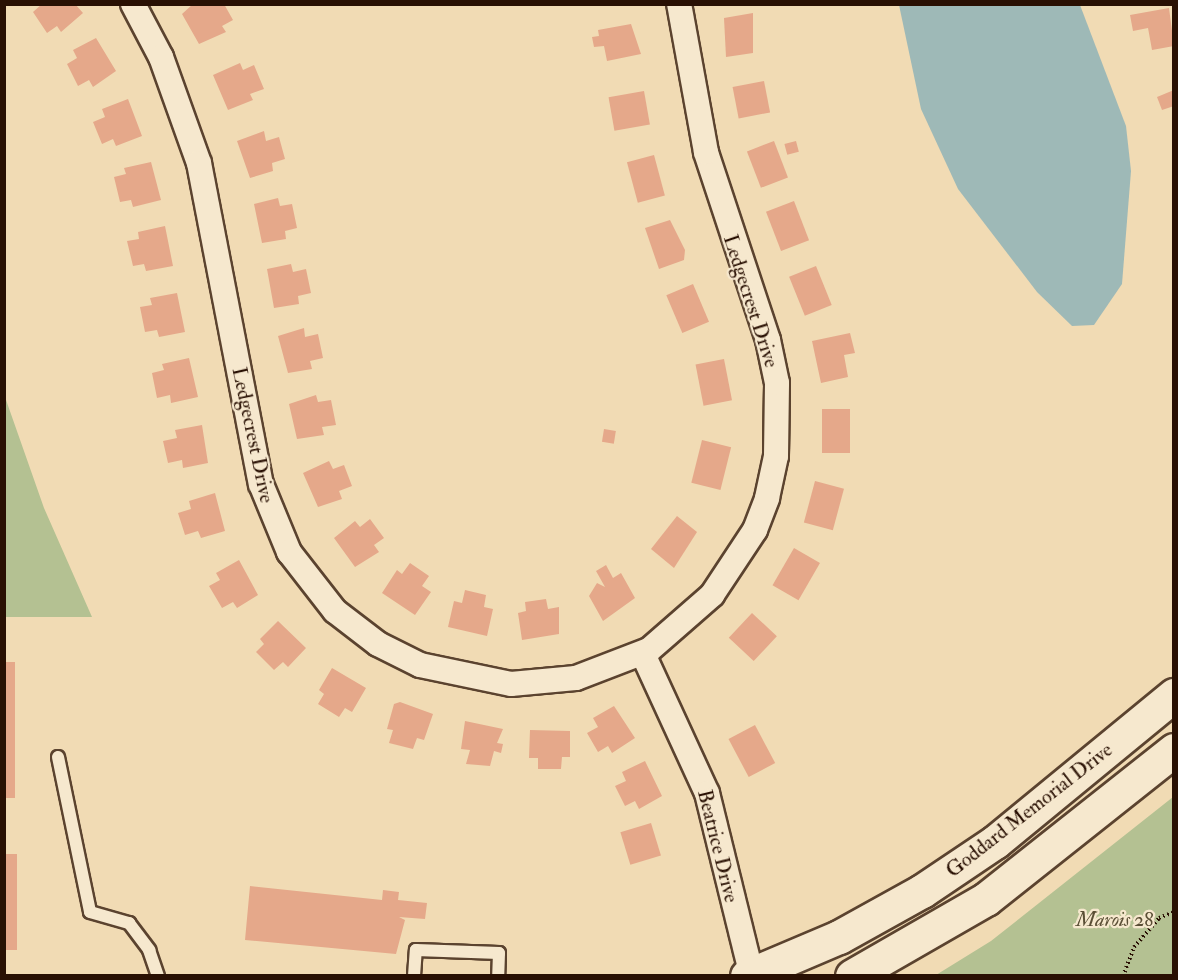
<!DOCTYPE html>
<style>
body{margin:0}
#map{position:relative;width:1178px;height:980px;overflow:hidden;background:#f1dbb4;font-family:"IM FELL Double Pica",serif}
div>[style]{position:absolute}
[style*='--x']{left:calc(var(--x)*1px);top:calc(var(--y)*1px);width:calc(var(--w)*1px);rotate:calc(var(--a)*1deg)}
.green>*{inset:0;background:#b4c192}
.water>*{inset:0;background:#9eb9b7}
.building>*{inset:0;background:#e5a88a;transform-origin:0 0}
.path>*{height:4px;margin-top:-2px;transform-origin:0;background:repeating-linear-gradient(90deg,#291003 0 1.5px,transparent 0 4.5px)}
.roads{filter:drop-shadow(2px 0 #5b432f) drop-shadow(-2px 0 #5b432f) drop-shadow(0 2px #5b432f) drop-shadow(0 -2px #5b432f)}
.service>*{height:12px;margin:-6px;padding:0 6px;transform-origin:6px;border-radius:6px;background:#f6e8ce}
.minor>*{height:24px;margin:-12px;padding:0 12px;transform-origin:12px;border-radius:12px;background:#f6e8ce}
.secondary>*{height:33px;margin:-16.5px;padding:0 16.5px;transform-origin:16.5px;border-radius:16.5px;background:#f6e8ce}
span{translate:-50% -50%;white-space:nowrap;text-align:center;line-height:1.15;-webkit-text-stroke:4.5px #f6e8ce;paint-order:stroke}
.street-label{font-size:20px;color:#291003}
.park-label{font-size:20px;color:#5a4e35;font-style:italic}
.frame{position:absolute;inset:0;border:6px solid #291003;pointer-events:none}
</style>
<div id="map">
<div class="green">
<i style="clip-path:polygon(5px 397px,44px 508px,92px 617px,5px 617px)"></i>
<i style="clip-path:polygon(1173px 797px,1173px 975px,936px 975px,991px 941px)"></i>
</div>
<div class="water">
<i style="clip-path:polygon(899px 5px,1080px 5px,1126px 126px,1131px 171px,1122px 284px,1094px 325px,1072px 326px,1037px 292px,958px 189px,921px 109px)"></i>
</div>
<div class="building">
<i style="clip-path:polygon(42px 4px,75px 4px,83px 13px,61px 32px,57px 26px,47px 33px,33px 12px)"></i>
<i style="clip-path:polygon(193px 4px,224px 4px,233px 20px,222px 26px,226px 32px,199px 44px,182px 14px)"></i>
<i style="clip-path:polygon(1169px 8px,1174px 46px,1152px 50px,1148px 28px,1133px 31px,1130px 15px)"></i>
<i style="clip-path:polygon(753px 13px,753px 53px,726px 57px,724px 18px)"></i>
<i style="clip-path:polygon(631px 24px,641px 54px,607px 61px,604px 46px,594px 47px,592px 37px,599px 36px,598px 30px)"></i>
<i style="clip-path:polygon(96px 38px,116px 71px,93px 87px,89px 80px,78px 86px,67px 64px,77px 58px,73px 50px)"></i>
<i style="clip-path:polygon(240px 63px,243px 70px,254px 65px,264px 89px,250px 94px,253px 100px,228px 110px,213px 75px)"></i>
<i style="left:764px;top:81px;width:32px;height:32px;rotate:79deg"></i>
<i style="clip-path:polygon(1174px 90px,1174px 106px,1162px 110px,1157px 97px)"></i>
<i style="left:644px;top:91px;width:34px;height:36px;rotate:80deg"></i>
<i style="clip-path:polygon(128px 99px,142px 136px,116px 146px,113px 139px,102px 144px,93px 122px,105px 117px,102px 109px)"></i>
<i style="clip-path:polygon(264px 131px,266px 141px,279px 137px,285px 159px,272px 163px,273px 171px,250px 178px,237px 141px)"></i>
<i style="left:774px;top:141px;width:39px;height:29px;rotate:69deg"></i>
<i style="left:796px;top:141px;width:11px;height:12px;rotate:75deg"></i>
<i style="left:654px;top:155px;width:42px;height:28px;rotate:75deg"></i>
<i style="clip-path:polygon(151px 162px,161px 200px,133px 207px,131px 200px,120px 202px,114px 177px,126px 174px,124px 168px)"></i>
<i style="clip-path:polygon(278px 198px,280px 206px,292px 204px,297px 228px,285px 231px,286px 239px,262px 243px,254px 204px)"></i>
<i style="left:794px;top:201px;width:42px;height:30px;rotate:69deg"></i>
<i style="clip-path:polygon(670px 220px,685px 250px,684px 260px,659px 269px,645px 228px)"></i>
<i style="clip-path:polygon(165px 226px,173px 266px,146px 271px,144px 264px,133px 266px,127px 241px,139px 239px,138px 232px)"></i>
<i style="clip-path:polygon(291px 264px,293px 272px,306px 269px,311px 293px,298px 296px,299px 304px,274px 308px,267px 269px)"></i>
<i style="left:816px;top:266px;width:42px;height:29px;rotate:68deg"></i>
<i style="left:693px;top:284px;width:41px;height:29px;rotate:67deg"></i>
<i style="clip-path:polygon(177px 293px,185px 332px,159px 337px,157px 330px,145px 332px,140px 307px,152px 305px,150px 298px)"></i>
<i style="clip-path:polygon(304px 328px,305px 337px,318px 334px,323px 358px,310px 361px,312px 369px,288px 373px,278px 336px)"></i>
<i style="clip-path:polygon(850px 333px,855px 353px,844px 355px,848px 377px,821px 383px,812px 341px)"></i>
<i style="clip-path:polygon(189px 358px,198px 397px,171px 403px,170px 395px,157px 398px,152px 373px,164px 370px,162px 364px)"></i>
<i style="left:724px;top:359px;width:42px;height:29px;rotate:79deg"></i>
<i style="clip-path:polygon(316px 395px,318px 402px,331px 400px,336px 425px,322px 427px,324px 435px,297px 439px,289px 404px)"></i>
<i style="left:822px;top:409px;width:28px;height:44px"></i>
<i style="clip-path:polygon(202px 425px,208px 463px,183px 468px,182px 460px,168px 463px,163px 441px,177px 438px,175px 430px)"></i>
<i style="left:604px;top:429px;width:12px;height:13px;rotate:9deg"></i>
<i style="left:702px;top:440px;width:30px;height:44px;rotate:14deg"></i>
<i style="clip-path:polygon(329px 461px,333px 469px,344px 465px,352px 486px,339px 491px,342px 499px,318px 507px,303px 473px)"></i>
<i style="left:815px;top:481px;width:30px;height:43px;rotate:15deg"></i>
<i style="clip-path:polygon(215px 493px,225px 531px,201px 538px,198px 531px,185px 535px,178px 513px,191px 509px,189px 501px)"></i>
<i style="clip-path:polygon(677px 516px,697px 532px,674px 568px,651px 549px)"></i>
<i style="clip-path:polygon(370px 519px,384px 538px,374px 545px,379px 552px,355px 567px,334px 538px,355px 521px,360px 527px)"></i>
<i style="left:794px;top:548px;width:30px;height:43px;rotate:30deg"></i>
<i style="clip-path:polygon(239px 560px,258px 595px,237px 608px,233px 602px,222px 608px,209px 586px,220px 580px,216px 573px)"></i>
<i style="clip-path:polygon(410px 563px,429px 576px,422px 586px,431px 592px,415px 615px,382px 593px,397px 570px,402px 574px)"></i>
<i style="clip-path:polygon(606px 565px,613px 578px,621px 573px,635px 598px,603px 621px,589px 596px,597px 583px,605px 587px,596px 571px)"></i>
<i style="clip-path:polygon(465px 590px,486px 595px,484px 607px,493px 609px,487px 636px,448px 627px,454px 601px,462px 603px)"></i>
<i style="clip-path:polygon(546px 599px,548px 609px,559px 607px,559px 634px,522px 640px,518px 613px,526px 611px,525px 602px)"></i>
<i style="left:752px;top:613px;width:34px;height:34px;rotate:43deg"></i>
<i style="clip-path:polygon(278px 621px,306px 648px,288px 667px,283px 662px,274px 670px,256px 652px,264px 644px,260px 639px)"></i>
<i style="left:4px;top:662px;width:11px;height:136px"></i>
<i style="clip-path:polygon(332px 668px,366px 688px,352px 712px,345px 708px,339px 717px,318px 704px,324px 694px,319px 690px)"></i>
<i style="clip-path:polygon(400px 702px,433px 714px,424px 740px,417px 738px,413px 749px,389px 743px,393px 730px,387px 729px,394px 704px)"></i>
<i style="clip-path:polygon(614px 706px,635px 738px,612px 753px,608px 746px,598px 752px,587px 733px,598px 727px,593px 718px)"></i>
<i style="clip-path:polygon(465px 721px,503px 729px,497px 743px,503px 744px,501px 753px,494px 751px,490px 766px,466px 764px,470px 750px,461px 749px)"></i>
<i style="left:755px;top:725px;width:43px;height:30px;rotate:62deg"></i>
<i style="clip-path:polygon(530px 730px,570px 731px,570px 757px,562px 757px,561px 769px,538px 769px,538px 758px,529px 758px)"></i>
<i style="clip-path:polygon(645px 761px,662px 796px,639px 809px,635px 801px,625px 806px,615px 786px,626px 781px,622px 772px)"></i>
<i style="left:651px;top:823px;width:34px;height:32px;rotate:73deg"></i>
<i style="left:4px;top:854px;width:13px;height:96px"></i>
<i style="clip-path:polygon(250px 886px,382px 900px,383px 890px,399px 892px,398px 900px,427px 903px,425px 919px,399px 917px,405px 920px,396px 954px,245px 940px)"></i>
</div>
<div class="path">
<i style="--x:1123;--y:976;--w:31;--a:-69"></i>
<i style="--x:1134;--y:947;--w:38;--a:-49"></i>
<i style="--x:1159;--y:918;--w:16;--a:-22"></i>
</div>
<div class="roads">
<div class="service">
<i style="--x:58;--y:757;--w:158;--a:78.3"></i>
<i style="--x:90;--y:912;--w:41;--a:15.8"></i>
<i style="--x:129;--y:923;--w:34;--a:53"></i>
<i style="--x:149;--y:950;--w:28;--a:71"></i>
<i style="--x:414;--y:976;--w:26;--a:-86"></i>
<i style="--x:416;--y:950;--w:83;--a:2.1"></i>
<i style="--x:499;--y:953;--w:23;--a:92"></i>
</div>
<div class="minor">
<i style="--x:133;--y:4;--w:60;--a:62.2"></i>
<i style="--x:161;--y:57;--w:113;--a:70.3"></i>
<i style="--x:199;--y:163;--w:327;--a:79.1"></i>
<i style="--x:261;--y:484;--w:74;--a:67.6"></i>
<i style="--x:289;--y:552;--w:75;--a:52.1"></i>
<i style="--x:335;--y:611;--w:54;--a:37.5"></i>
<i style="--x:378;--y:644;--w:47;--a:26.6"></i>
<i style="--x:420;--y:665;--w:93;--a:11.8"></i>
<i style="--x:511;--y:684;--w:65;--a:-5.3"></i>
<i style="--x:576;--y:678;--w:78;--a:-21"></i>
<i style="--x:649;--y:650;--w:84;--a:-41.1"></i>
<i style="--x:712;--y:595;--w:78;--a:-56.5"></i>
<i style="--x:755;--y:530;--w:34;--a:-69"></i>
<i style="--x:767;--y:498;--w:43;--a:-77.9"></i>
<i style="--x:776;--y:456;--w:73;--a:-89.2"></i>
<i style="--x:777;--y:383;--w:44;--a:-101.8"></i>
<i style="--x:768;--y:340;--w:198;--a:-108.3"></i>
<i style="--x:706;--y:152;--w:150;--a:-100.3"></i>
<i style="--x:643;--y:654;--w:153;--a:65.3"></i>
<i style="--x:707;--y:793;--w:188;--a:76.2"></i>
</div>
<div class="secondary">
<i style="--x:747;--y:976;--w:100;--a:-23"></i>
<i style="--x:839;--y:937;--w:95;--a:-29"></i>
<i style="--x:922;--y:891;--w:88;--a:-33.9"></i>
<i style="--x:995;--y:842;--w:232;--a:-39.4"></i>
<i style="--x:852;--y:976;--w:155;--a:-29.9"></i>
<i style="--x:986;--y:899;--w:240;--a:-38.4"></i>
</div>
</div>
<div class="street-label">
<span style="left:751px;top:301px;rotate:72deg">Ledgecrest Drive</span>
<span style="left:253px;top:435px;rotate:78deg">Ledgecrest Drive</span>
<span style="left:1029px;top:810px;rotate:-38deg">Goddard Memorial Drive</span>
<span style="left:718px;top:846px;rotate:76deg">Beatrice Drive</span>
</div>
<div class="park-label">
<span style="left:1115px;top:919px">Marois 28</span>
</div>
<div class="frame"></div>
</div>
